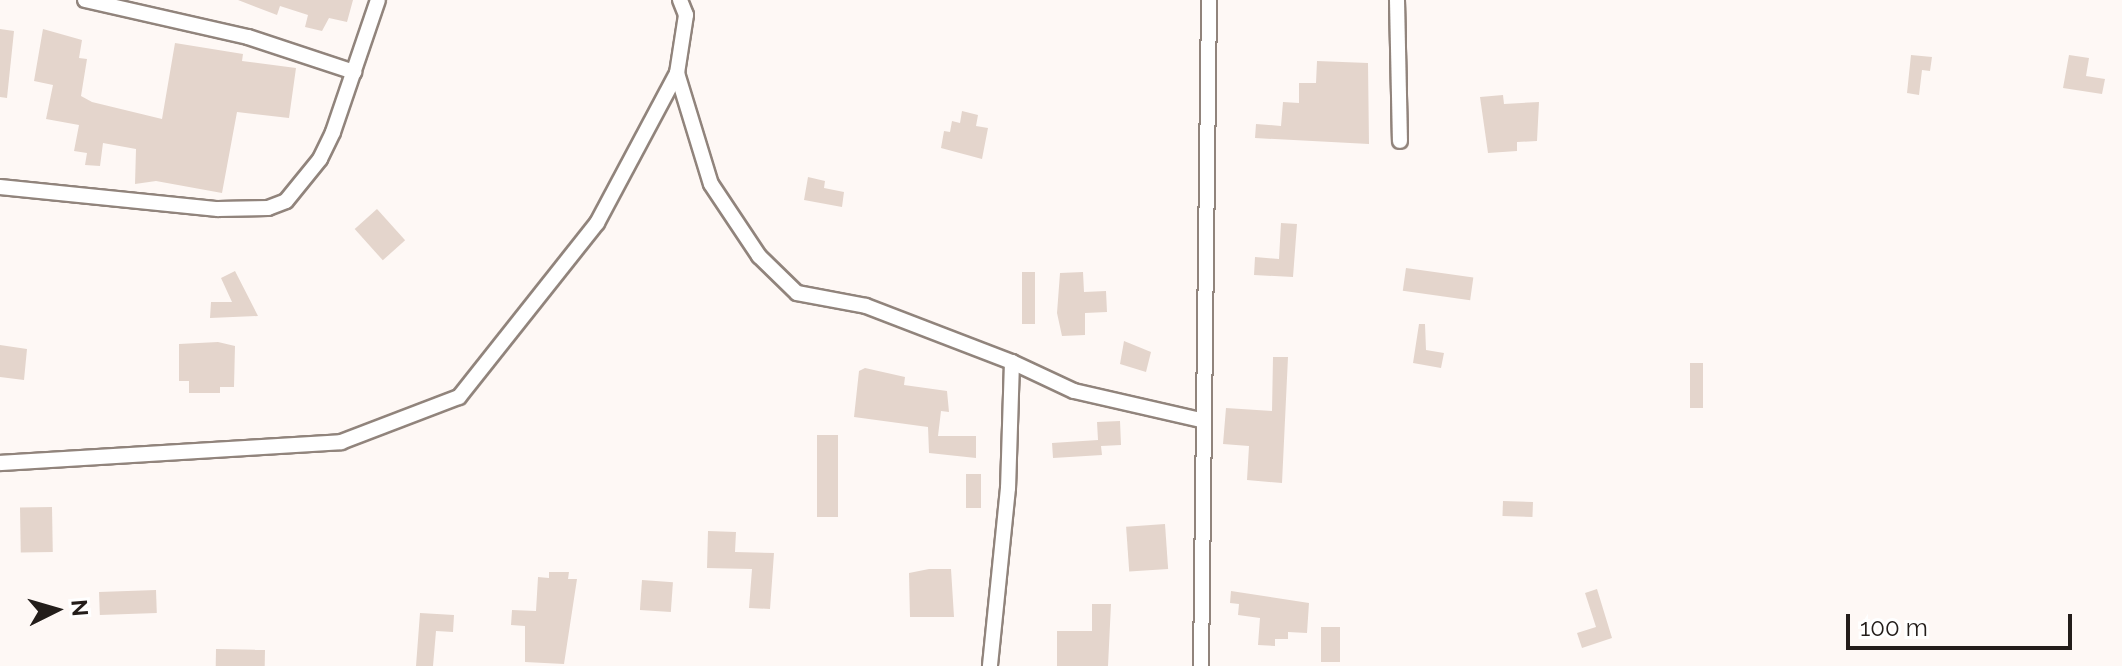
<!DOCTYPE html>
<style>
body{margin:0}
#map{position:relative;width:2122px;height:666px;overflow:hidden;background:#fef8f5;font-family:Raleway,sans-serif}
div>[style]{position:absolute}
[style*='--x']{left:calc(var(--x)*1px);top:calc(var(--y)*1px);width:calc(var(--w)*1px);rotate:calc(var(--a)*1deg)}
.building>*{inset:0;background:#e4d5cc;transform-origin:0 0}
.roads{filter:drop-shadow(2px 0 #91847c) drop-shadow(-2px 0 #91847c) drop-shadow(0 2px #91847c) drop-shadow(0 -2px #91847c)}
.minor>*{height:14px;margin:-7px;padding:0 7px;transform-origin:7px;border-radius:7px;background:#fff}
span{translate:-50% -50%;white-space:nowrap;text-align:center;line-height:1.15;-webkit-text-stroke:7px #fff;paint-order:stroke}
.north{position:absolute;left:16px;top:570px;width:80px;height:80px;-webkit-text-stroke:6px #fff;paint-order:stroke;rotate:85deg;font-size:22px;font-weight:700;line-height:32px;text-align:center;color:#231d1a}
.north::after{content:'';display:block;margin:auto;width:28px;height:36px;background:#231d1a;clip-path:polygon(50% 0,100% 100%,50% 72%,0 100%)}
.scale{position:absolute;left:1846px;top:614px;width:226px;height:36px;box-sizing:border-box;border:4px solid #231d1a;border-top:0;padding-left:10px;font-size:24px;line-height:28px;white-space:nowrap;color:#231d1a;-webkit-text-stroke:6px #fff;paint-order:stroke}
</style>
<div id="map">
<div class="building">
<i style="clip-path:polygon(238px 0,353px 0,347px 22px,329px 18px,322px 31px,305px 27px,308px 15px,280px 6px,277px 15px)"></i>
<i style="clip-path:polygon(0 29px,14px 31px,7px 98px,0 97px)"></i>
<i style="clip-path:polygon(43px 29px,82px 40px,79px 58px,87px 59px,81px 96px,92px 102px,162px 119px,175px 43px,243px 54px,242px 61px,296px 68px,289px 118px,237px 112px,222px 193px,156px 181px,135px 184px,136px 149px,103px 143px,100px 166px,85px 165px,87px 153px,74px 151px,79px 125px,46px 119px,53px 85px,34px 81px)"></i>
<i style="clip-path:polygon(1911px 55px,1932px 57px,1930px 71px,1922px 70px,1919px 95px,1907px 93px)"></i>
<i style="clip-path:polygon(2069px 55px,2089px 58px,2086px 76px,2105px 79px,2102px 94px,2063px 88px)"></i>
<i style="clip-path:polygon(1317px 61px,1368px 63px,1369px 144px,1255px 138px,1256px 124px,1281px 126px,1283px 102px,1299px 103px,1299px 83px,1316px 83px)"></i>
<i style="clip-path:polygon(1503px 95px,1504px 104px,1539px 102px,1537px 141px,1517px 142px,1517px 151px,1488px 153px,1480px 97px)"></i>
<i style="clip-path:polygon(962px 111px,978px 115px,976px 126px,988px 128px,982px 159px,941px 148px,944px 131px,950px 132px,952px 121px,960px 123px)"></i>
<i style="clip-path:polygon(808px 177px,825px 181px,824px 188px,844px 192px,842px 207px,804px 200px)"></i>
<i style="left:377px;top:209px;width:42px;height:30px;rotate:48deg"></i>
<i style="clip-path:polygon(1281px 223px,1297px 224px,1293px 277px,1254px 275px,1255px 257px,1279px 259px)"></i>
<i style="left:1406px;top:268px;width:68px;height:23px;rotate:8deg"></i>
<i style="clip-path:polygon(235px 271px,258px 316px,210px 318px,211px 302px,232px 302px,221px 278px)"></i>
<i style="left:1022px;top:272px;width:13px;height:52px"></i>
<i style="clip-path:polygon(1083px 272px,1084px 292px,1106px 291px,1107px 312px,1085px 313px,1085px 335px,1062px 336px,1057px 313px,1060px 273px)"></i>
<i style="clip-path:polygon(1419px 324px,1425px 324px,1426px 350px,1444px 353px,1441px 368px,1413px 363px)"></i>
<i style="clip-path:polygon(1124px 341px,1151px 352px,1146px 372px,1120px 364px)"></i>
<i style="clip-path:polygon(218px 342px,235px 346px,234px 387px,220px 387px,220px 393px,189px 393px,189px 381px,179px 381px,179px 344px)"></i>
<i style="clip-path:polygon(0 345px,27px 349px,24px 380px,0 377px)"></i>
<i style="clip-path:polygon(1273px 357px,1288px 357px,1282px 483px,1247px 480px,1249px 446px,1223px 444px,1226px 408px,1272px 411px)"></i>
<i style="left:1690px;top:363px;width:13px;height:45px"></i>
<i style="clip-path:polygon(865px 368px,905px 377px,904px 385px,947px 391px,949px 412px,941px 411px,938px 436px,976px 436px,976px 458px,929px 453px,928px 427px,854px 417px,859px 371px)"></i>
<i style="clip-path:polygon(1120px 421px,1121px 445px,1101px 446px,1102px 455px,1053px 458px,1052px 443px,1098px 440px,1097px 422px)"></i>
<i style="left:817px;top:435px;width:21px;height:82px"></i>
<i style="left:966px;top:474px;width:15px;height:34px"></i>
<i style="left:1503px;top:501px;width:30px;height:15px;rotate:2deg"></i>
<i style="left:52px;top:507px;width:45px;height:32px;rotate:89deg"></i>
<i style="left:1165px;top:524px;width:45px;height:39px;rotate:86deg"></i>
<i style="clip-path:polygon(708px 531px,736px 532px,735px 552px,774px 553px,770px 609px,749px 608px,752px 569px,707px 568px)"></i>
<i style="clip-path:polygon(929px 569px,951px 569px,954px 617px,910px 617px,909px 573px)"></i>
<i style="clip-path:polygon(549px 572px,569px 572px,568px 579px,577px 579px,564px 664px,525px 662px,525px 626px,511px 625px,512px 610px,536px 611px,538px 577px,549px 578px)"></i>
<i style="left:642px;top:580px;width:31px;height:30px;rotate:4deg"></i>
<i style="clip-path:polygon(1597px 589px,1612px 638px,1582px 648px,1577px 633px,1596px 627px,1585px 593px)"></i>
<i style="left:156px;top:590px;width:23px;height:57px;rotate:88deg"></i>
<i style="clip-path:polygon(1231px 591px,1309px 603px,1307px 633px,1288px 632px,1288px 639px,1275px 639px,1275px 646px,1258px 645px,1260px 618px,1238px 615px,1239px 604px,1230px 603px)"></i>
<i style="clip-path:polygon(1092px 604px,1111px 604px,1108px 666px,1057px 666px,1057px 631px,1092px 631px)"></i>
<i style="clip-path:polygon(420px 613px,454px 615px,453px 632px,436px 631px,433px 666px,416px 666px)"></i>
<i style="left:1321px;top:627px;width:19px;height:35px"></i>
<i style="left:216px;top:649px;width:49px;height:17px;rotate:1deg"></i>
</div>
<div class="roads">
<div class="minor">
<i style="--x:85;--y:0;--w:167;--a:12.8"></i>
<i style="--x:248;--y:37;--w:112;--a:18.3"></i>
<i style="--x:680;--y:0;--w:16;--a:68"></i>
<i style="--x:686;--y:15;--w:59;--a:98.8"></i>
<i style="--x:677;--y:73;--w:116;--a:73"></i>
<i style="--x:711;--y:184;--w:87;--a:56.3"></i>
<i style="--x:759;--y:256;--w:53;--a:44.2"></i>
<i style="--x:797;--y:293;--w:70;--a:10.7"></i>
<i style="--x:866;--y:306;--w:156;--a:21"></i>
<i style="--x:1012;--y:362;--w:126;--a:91.8"></i>
<i style="--x:1008;--y:488;--w:179;--a:95.8"></i>
<i style="--x:1397;--y:0;--w:141;--a:88.8"></i>
<i style="--x:0;--y:187;--w:219;--a:5.8"></i>
<i style="--x:218;--y:209;--w:50;--a:-1.1"></i>
<i style="--x:268;--y:208;--w:19;--a:-21"></i>
<i style="--x:286;--y:201;--w:54;--a:-51"></i>
<i style="--x:320;--y:159;--w:30;--a:-64"></i>
<i style="--x:333;--y:132;--w:139;--a:-71.2"></i>
<i style="--x:1012;--y:362;--w:68;--a:25.1"></i>
<i style="--x:1074;--y:391;--w:130;--a:12.9"></i>
<i style="--x:0;--y:463;--w:342;--a:-3.5"></i>
<i style="--x:341;--y:442;--w:126;--a:-20.9"></i>
<i style="--x:459;--y:397;--w:222;--a:-51.6"></i>
<i style="--x:597;--y:223;--w:170;--a:-61.9"></i>
<i style="--x:1201;--y:666;--w:666;--a:-89.31"></i>
</div>
</div>
<div class="north">N</div>
<div class="scale">100 m</div>
</div>
